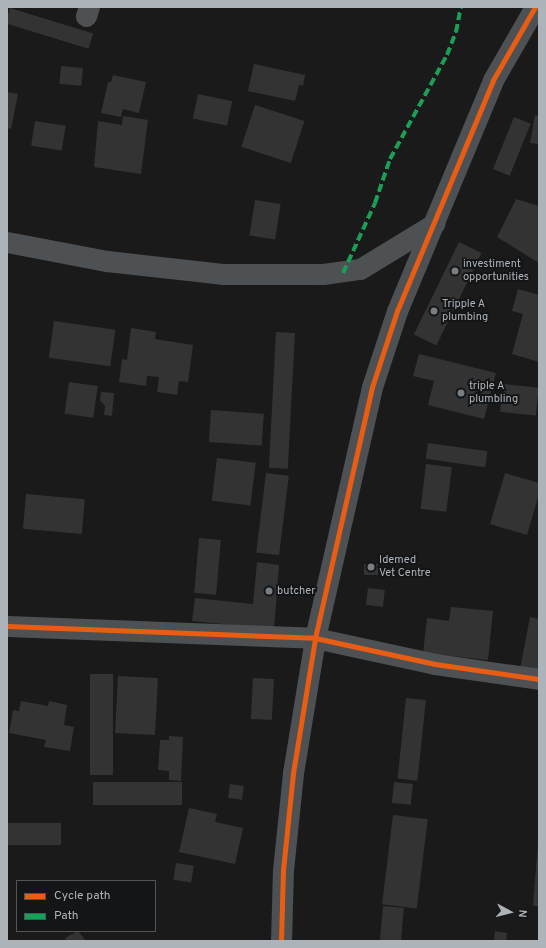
<!DOCTYPE html>
<style>
body{margin:0}
#map{position:relative;width:546px;height:948px;overflow:hidden;background:#1a1a1a;font-family:Overpass,sans-serif}
div>[style]{position:absolute}
[style*='--x']{left:calc(var(--x)*1px);top:calc(var(--y)*1px);width:calc(var(--w)*1px);rotate:calc(var(--a)*1deg)}
.building>*{inset:0;background:#333334;transform-origin:0 0}
.street>*{height:21px;margin:-10.5px;padding:0 10.5px;transform-origin:10.5px;border-radius:10.5px;background:#4e5153}
.quiet>*{height:4px;margin-top:-2px;transform-origin:0;background:repeating-linear-gradient(90deg,#1a9f57 0 8px,transparent 0 12px)}
.cycleway>*{height:5px;margin:-2.5px;padding:0 2.5px;transform-origin:2.5px;border-radius:2.5px;background:#e95d12}
.dots>*{width:11px;height:11px;translate:-50% -50%;box-sizing:border-box;border:2px solid #141516;border-radius:50%}
span{translate:-50% -50%;white-space:nowrap;text-align:center;line-height:1.15;-webkit-text-stroke:4px #141516;paint-order:stroke}
.poi-label{font-size:11px;color:#acb4ba}
.left{translate:0 -50%;text-align:left}
.frame{position:absolute;inset:0;border:8px solid #acb4ba;pointer-events:none}
.legend{position:absolute;left:16px;top:880px;width:140px;height:52px;box-sizing:border-box;background:#141516;border:1px solid #515558;margin:0;padding:5px 7px;list-style:none;font-size:12px;color:#acb4ba}
.legend li{display:flex;align-items:center;gap:8px;height:20px}
.legend b{width:20px;border:1px solid #515558}
.north{position:absolute;left:490px;top:892px;width:40px;height:40px;-webkit-text-stroke:3px #141516;paint-order:stroke;rotate:97deg;font-size:11px;font-weight:700;line-height:16px;text-align:center;color:#acb4ba}
.north::after{content:'';display:block;margin:auto;width:14px;height:18px;background:#acb4ba;clip-path:polygon(50% 0,100% 100%,50% 72%,0 100%)}
</style>
<div id="map">
<div class="building">
<i style="left:10px;top:8px;width:87px;height:16px;rotate:17deg"></i>
<i style="clip-path:polygon(254px 64px,305px 75px,303px 86px,299px 85px,295px 101px,248px 91px)"></i>
<i style="left:61px;top:66px;width:22px;height:18px;rotate:5deg"></i>
<i style="clip-path:polygon(113px 75px,146px 82px,139px 113px,123px 109px,121px 117px,101px 113px,108px 82px,111px 82px)"></i>
<i style="clip-path:polygon(7px 92px,18px 94px,11px 129px,7px 128px)"></i>
<i style="left:198px;top:94px;width:35px;height:25px;rotate:12deg"></i>
<i style="left:255px;top:105px;width:52px;height:44px;rotate:18deg"></i>
<i style="clip-path:polygon(535px 115px,539px 116px,539px 144px,530px 143px)"></i>
<i style="clip-path:polygon(123px 116px,148px 120px,141px 174px,94px 167px,98px 121px,122px 125px)"></i>
<i style="left:514px;top:117px;width:18px;height:56px;rotate:22deg"></i>
<i style="left:35px;top:121px;width:31px;height:25px;rotate:9deg"></i>
<i style="clip-path:polygon(516px 199px,539px 206px,539px 263px,497px 237px)"></i>
<i style="left:255px;top:200px;width:26px;height:36px;rotate:9deg"></i>
<i style="left:459px;top:242px;width:25px;height:103px;rotate:26deg"></i>
<i style="clip-path:polygon(518px 289px,539px 295px,539px 362px,512px 354px,523px 314px,512px 311px)"></i>
<i style="left:54px;top:321px;width:62px;height:37px;rotate:8deg"></i>
<i style="clip-path:polygon(131px 328px,156px 332px,155px 339px,193px 345px,188px 382px,179px 381px,177px 395px,157px 392px,159px 377px,147px 376px,146px 386px,119px 382px,122px 359px,127px 360px)"></i>
<i style="left:276px;top:332px;width:19px;height:136px;rotate:3deg"></i>
<i style="clip-path:polygon(419px 354px,496px 373px,484px 419px,428px 405px,434px 381px,413px 376px)"></i>
<i style="left:69px;top:382px;width:29px;height:32px;rotate:8deg"></i>
<i style="left:503px;top:384px;width:36px;height:28px;rotate:6deg"></i>
<i style="clip-path:polygon(101px 392px,114px 393px,112px 416px,104px 415px,105px 406px,100px 400px)"></i>
<i style="left:211px;top:410px;width:53px;height:32px;rotate:4deg"></i>
<i style="left:428px;top:443px;width:60px;height:16px;rotate:8deg"></i>
<i style="left:217px;top:458px;width:39px;height:43px;rotate:7deg"></i>
<i style="left:426px;top:464px;width:26px;height:45px;rotate:7deg"></i>
<i style="left:266px;top:473px;width:23px;height:80px;rotate:7deg"></i>
<i style="clip-path:polygon(505px 473px,539px 483px,539px 494px,527px 535px,490px 524px)"></i>
<i style="left:26px;top:494px;width:59px;height:35px;rotate:5deg"></i>
<i style="left:199px;top:538px;width:22px;height:55px;rotate:5deg"></i>
<i style="clip-path:polygon(257px 562px,279px 565px,274px 629px,192px 621px,195px 598px,253px 604px)"></i>
<i style="left:364px;top:564px;width:14px;height:11px"></i>
<i style="left:368px;top:588px;width:17px;height:17px;rotate:7deg"></i>
<i style="clip-path:polygon(451px 607px,493px 611px,488px 660px,423px 653px,427px 618px,449px 621px)"></i>
<i style="clip-path:polygon(530px 617px,539px 619px,539px 672px,520px 669px)"></i>
<i style="left:90px;top:674px;width:23px;height:101px"></i>
<i style="left:118px;top:676px;width:40px;height:57px;rotate:3deg"></i>
<i style="left:253px;top:678px;width:21px;height:41px;rotate:3deg"></i>
<i style="left:406px;top:698px;width:20px;height:81px;rotate:6deg"></i>
<i style="clip-path:polygon(21px 701px,48px 706px,49px 701px,67px 705px,64px 725px,74px 727px,70px 751px,44px 747px,46px 740px,9px 733px,13px 710px,19px 711px)"></i>
<i style="clip-path:polygon(169px 736px,183px 737px,181px 781px,169px 780px,169px 771px,158px 770px,160px 740px,169px 740px)"></i>
<i style="left:93px;top:782px;width:89px;height:23px"></i>
<i style="left:394px;top:782px;width:19px;height:21px;rotate:6deg"></i>
<i style="left:230px;top:784px;width:14px;height:14px;rotate:8deg"></i>
<i style="clip-path:polygon(189px 808px,217px 814px,215px 822px,243px 828px,235px 864px,179px 852px)"></i>
<i style="left:393px;top:815px;width:35px;height:90px;rotate:7deg"></i>
<i style="left:7px;top:823px;width:54px;height:22px"></i>
<i style="clip-path:polygon(538px 843px,539px 843px,539px 906px,533px 906px)"></i>
<i style="left:176px;top:863px;width:18px;height:17px;rotate:9deg"></i>
<i style="left:383px;top:906px;width:21px;height:35px;rotate:5deg"></i>
<i style="clip-path:polygon(78px 931px,86px 941px,67px 941px,65px 938px)"></i>
<i style="clip-path:polygon(495px 931px,507px 933px,506px 941px,494px 941px)"></i>
</div>
<div class="street">
<i style="--x:86;--y:16;--w:9;--a:-72"></i>
<i style="--x:7;--y:242;--w:102;--a:10.8"></i>
<i style="--x:107;--y:261;--w:116;--a:6.4"></i>
<i style="--x:222;--y:274;--w:101;--a:0"></i>
<i style="--x:323;--y:274;--w:37;--a:-8"></i>
<i style="--x:360;--y:269;--w:87;--a:-31.3"></i>
<i style="--x:7;--y:626;--w:308;--a:2.2"></i>
<i style="--x:315;--y:638;--w:123;--a:12.2"></i>
<i style="--x:435;--y:664;--w:105;--a:8.2"></i>
<i style="--x:281;--y:941;--w:71;--a:-88.4"></i>
<i style="--x:283;--y:870;--w:98;--a:-84.1"></i>
<i style="--x:293;--y:773;--w:137;--a:-80.7"></i>
<i style="--x:315;--y:638;--w:257;--a:-77.2"></i>
<i style="--x:372;--y:387;--w:80;--a:-71.8"></i>
<i style="--x:397;--y:311;--w:250;--a:-67.4"></i>
<i style="--x:493;--y:80;--w:84;--a:-60.1"></i>
</div>
<div class="quiet">
<i style="--x:343;--y:273;--w:77;--a:-65.4"></i>
<i style="--x:375;--y:203;--w:46;--a:-71.2"></i>
<i style="--x:390;--y:159;--w:119;--a:-61.3"></i>
<i style="--x:447;--y:55;--w:25;--a:-69"></i>
<i style="--x:456;--y:32;--w:25;--a:-79"></i>
</div>
<div class="cycleway">
<i style="--x:7;--y:626;--w:308;--a:2.2"></i>
<i style="--x:315;--y:638;--w:123;--a:12.2"></i>
<i style="--x:435;--y:664;--w:105;--a:8.2"></i>
<i style="--x:281;--y:941;--w:71;--a:-88.4"></i>
<i style="--x:283;--y:870;--w:98;--a:-84.1"></i>
<i style="--x:293;--y:773;--w:137;--a:-80.7"></i>
<i style="--x:315;--y:638;--w:257;--a:-77.2"></i>
<i style="--x:372;--y:387;--w:80;--a:-71.8"></i>
<i style="--x:397;--y:311;--w:250;--a:-67.4"></i>
<i style="--x:493;--y:80;--w:84;--a:-60.1"></i>
</div>
<div class="dots">
<i style="left:455px;top:271px;background:#797e82"></i>
<i style="left:434px;top:311px;background:#797e82"></i>
<i style="left:461px;top:393px;background:#797e82"></i>
<i style="left:371px;top:567px;background:#797e82"></i>
<i style="left:269px;top:591px;background:#797e82"></i>
</div>
<div class="poi-label">
<span class="left" style="left:463px;top:271px">investiment<br>opportunities</span>
<span class="left" style="left:442px;top:311px">Tripple A<br>plumbing</span>
<span class="left" style="left:469px;top:393px">triple A<br>plumbling</span>
<span class="left" style="left:379px;top:567px">Idemed<br>Vet Centre</span>
<span class="left" style="left:277px;top:591px">butcher</span>
</div>
<div class="frame"></div>
<ul class="legend">
<li><b style="height:5px;background:#e95d12"></b>Cycle path</li>
<li><b style="height:5px;background:#1a9f57"></b>Path</li>
</ul>
<div class="north">N</div>
</div>
